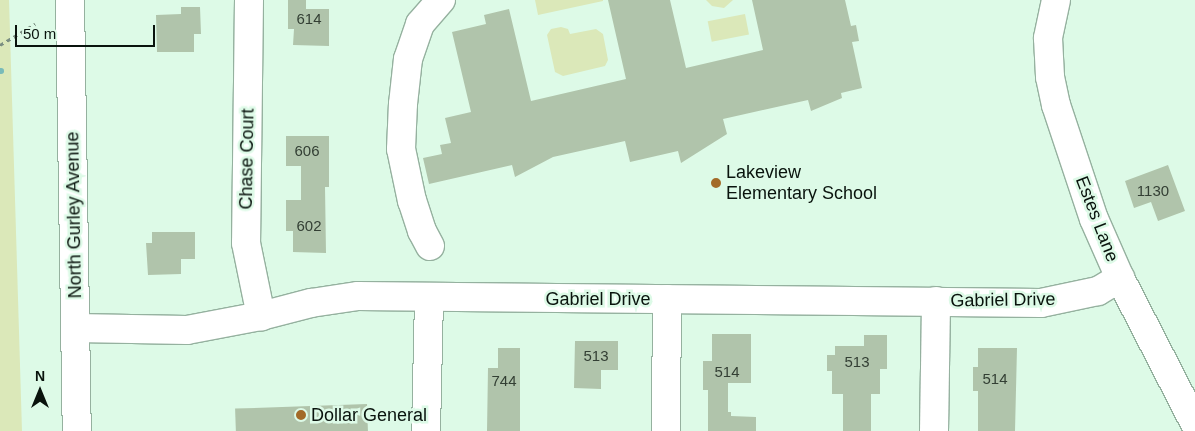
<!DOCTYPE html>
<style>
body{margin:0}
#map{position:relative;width:1195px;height:431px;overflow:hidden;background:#ddfae7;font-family:Helvetica,sans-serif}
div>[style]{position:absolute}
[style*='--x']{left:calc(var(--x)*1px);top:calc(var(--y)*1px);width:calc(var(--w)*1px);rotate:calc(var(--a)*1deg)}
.green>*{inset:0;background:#dbe8b9;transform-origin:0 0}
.stream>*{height:5.5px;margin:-2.75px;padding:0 2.75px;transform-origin:2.75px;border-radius:2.75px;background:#79bbb9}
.building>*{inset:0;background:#b0c4ab;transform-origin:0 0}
.path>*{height:3px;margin-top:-1.5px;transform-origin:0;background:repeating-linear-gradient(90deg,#7b8f82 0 4px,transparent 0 8px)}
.roads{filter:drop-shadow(1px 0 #95b19f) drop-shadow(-1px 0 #95b19f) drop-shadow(0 1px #95b19f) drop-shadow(0 -1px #95b19f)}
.minor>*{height:28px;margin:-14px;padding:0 14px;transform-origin:14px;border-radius:14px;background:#fff}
.dots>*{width:14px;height:14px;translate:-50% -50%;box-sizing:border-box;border:2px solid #ddfae7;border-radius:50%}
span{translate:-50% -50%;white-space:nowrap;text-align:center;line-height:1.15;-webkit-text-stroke:5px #ddfae7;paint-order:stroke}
.number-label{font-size:15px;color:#333f34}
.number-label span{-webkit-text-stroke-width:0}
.street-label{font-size:18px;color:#09130d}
.poi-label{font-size:18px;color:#09130d}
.left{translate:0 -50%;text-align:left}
.north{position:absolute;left:15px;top:366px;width:50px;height:50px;-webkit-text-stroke:4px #ddfae7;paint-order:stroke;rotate:0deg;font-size:14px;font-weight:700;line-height:20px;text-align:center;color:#09130d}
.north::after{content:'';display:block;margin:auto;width:18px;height:22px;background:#09130d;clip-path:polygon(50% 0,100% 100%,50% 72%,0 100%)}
.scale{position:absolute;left:15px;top:25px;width:140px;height:22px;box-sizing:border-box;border:2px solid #09130d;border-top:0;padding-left:6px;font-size:15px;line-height:18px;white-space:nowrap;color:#09130d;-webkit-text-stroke:4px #ddfae7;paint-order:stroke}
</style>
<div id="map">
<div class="green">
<i style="clip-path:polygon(0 0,9px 0,22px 431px,0 431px)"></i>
<i style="clip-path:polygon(535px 0,603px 0,603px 1px,538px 15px)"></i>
<i style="clip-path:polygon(706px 0,733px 0,724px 8px,712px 6px)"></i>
<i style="left:745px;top:14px;width:21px;height:38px;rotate:79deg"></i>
<i style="clip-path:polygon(561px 27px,568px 29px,570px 34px,596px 29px,603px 34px,608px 60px,605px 66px,563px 76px,555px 72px,547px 35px,551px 29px)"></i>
</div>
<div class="stream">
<i style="--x:0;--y:71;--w:1;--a:0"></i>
</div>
<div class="building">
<i style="clip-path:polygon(288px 0,306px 0,306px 9px,329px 9px,329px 46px,293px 45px,294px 29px,288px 29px)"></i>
<i style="clip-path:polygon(608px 0,670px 0,686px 68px,763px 50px,752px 0,845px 0,851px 26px,856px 25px,859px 41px,852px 42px,862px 88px,841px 93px,842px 98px,811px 111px,808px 100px,723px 119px,727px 134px,681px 163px,678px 151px,630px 162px,625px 141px,553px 157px,515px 177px,512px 165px,429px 184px,423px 158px,442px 154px,440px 145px,451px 143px,445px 118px,471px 112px,452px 32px,486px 24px,484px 15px,509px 9px,531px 101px,626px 79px)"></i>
<i style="clip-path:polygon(181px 7px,200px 7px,201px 34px,194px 34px,194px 52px,157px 52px,156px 15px,181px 14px)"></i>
<i style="clip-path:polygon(286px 136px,329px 136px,329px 187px,325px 187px,326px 253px,293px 252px,293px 231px,286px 231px,286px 200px,301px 200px,301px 166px,286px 166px)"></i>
<i style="clip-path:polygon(1168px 165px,1185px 211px,1158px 221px,1151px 202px,1134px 208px,1125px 181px)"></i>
<i style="clip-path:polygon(152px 232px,195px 232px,195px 259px,181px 259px,181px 274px,148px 275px,146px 243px,152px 243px)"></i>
<i style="clip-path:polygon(712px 334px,751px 334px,751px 383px,728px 383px,728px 412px,731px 412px,731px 416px,756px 417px,756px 431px,708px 431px,708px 390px,703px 390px,703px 361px,712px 361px)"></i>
<i style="clip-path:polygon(864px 335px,887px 335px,887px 369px,880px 369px,880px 394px,871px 394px,871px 431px,843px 431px,843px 394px,832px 394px,832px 371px,827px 371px,827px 355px,835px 355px,835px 346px,864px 346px)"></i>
<i style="clip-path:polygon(575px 341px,618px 341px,618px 370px,601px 370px,601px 389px,574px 388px)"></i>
<i style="clip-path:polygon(498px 348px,520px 348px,520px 431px,487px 431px,488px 368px,498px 368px)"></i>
<i style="clip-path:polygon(978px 348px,1017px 348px,1015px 431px,978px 431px,978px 391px,973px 391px,973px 367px,978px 367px)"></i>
<i style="left:367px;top:404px;width:27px;height:132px;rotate:88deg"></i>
</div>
<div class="path">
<i style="--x:0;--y:45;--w:41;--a:-31"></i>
</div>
<div class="roads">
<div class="minor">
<i style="--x:70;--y:0;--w:431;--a:89.1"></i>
<i style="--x:249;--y:0;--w:243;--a:90.7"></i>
<i style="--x:246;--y:243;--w:75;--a:78.4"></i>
<i style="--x:1056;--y:0;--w:39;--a:102"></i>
<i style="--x:1048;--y:38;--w:39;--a:87"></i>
<i style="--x:1050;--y:77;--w:29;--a:78"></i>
<i style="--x:1056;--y:105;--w:120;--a:71.6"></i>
<i style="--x:1094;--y:219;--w:64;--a:66.2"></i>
<i style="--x:1120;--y:278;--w:164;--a:62.8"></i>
<i style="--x:430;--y:246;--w:17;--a:-118"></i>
<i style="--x:422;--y:231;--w:32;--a:-108"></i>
<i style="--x:412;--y:201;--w:53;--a:-101.9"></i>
<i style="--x:401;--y:149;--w:45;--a:-87.5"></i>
<i style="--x:403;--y:104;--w:45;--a:-83.7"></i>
<i style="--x:408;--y:59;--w:37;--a:-71"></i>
<i style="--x:420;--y:24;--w:32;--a:-49"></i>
<i style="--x:76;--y:328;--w:111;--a:1"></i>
<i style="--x:187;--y:330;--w:75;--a:-10.7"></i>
<i style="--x:261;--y:316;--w:52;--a:-14.6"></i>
<i style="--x:311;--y:303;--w:48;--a:-8.5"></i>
<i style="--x:358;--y:296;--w:683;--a:0.59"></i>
<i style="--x:1041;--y:303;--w:58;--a:-11.9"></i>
<i style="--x:1098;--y:291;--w:26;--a:-31"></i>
<i style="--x:426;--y:431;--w:133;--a:-88.7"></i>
<i style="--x:666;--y:431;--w:132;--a:-89.6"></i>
<i style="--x:934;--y:431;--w:130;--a:-89.1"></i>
</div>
</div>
<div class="dots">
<i style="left:716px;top:183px;background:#a36a28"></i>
<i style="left:301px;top:415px;background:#a36a28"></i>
</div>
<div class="number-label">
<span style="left:309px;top:19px">614</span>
<span style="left:307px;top:151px">606</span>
<span style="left:1153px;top:191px">1130</span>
<span style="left:309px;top:226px">602</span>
<span style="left:596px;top:356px">513</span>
<span style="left:857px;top:362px">513</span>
<span style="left:727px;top:372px">514</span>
<span style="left:995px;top:379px">514</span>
<span style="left:504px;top:381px">744</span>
</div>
<div class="street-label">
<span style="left:247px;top:159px;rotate:-89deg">Chase Court</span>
<span style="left:74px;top:215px;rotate:-91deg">North Gurley Avenue</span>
<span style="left:1097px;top:219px;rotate:69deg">Estes Lane</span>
<span style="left:598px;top:299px">Gabriel Drive</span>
<span style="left:1003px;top:300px;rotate:-1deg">Gabriel Drive</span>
</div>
<div class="poi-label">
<span class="left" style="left:726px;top:183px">Lakeview<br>Elementary School</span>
<span class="left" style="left:311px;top:415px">Dollar General</span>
</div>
<div class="north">N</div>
<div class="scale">50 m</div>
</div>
